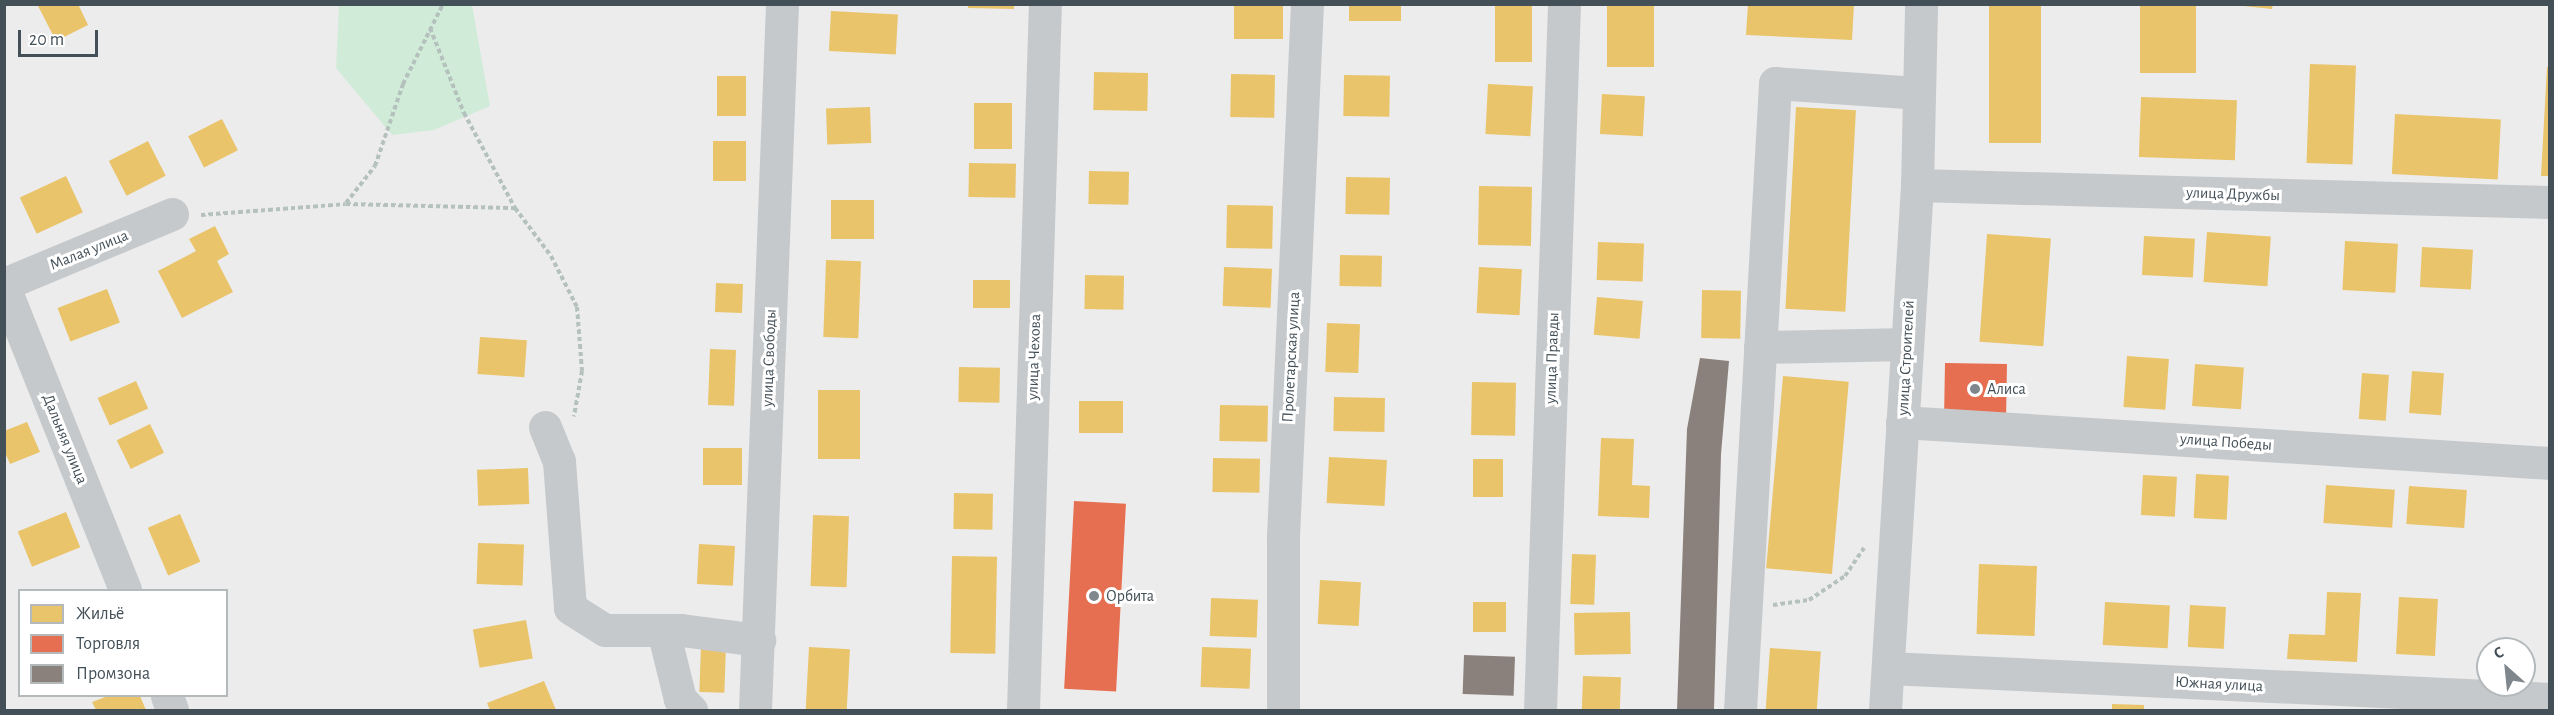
<!DOCTYPE html>
<meta charset="utf-8">
<style>
body{margin:0}
#map{position:relative;width:2554px;height:715px;overflow:hidden;background:#edecec;font-family:"Alegreya Sans",sans-serif}
div>[style]{position:absolute}
[style*='--x']{left:calc(var(--x)*1px);top:calc(var(--y)*1px);width:calc(var(--w)*1px);rotate:calc(var(--a)*1deg)}
.green>*{inset:0;background:#d0ecd9}
.homes>*{inset:0;background:#e9c46a;transform-origin:0 0}
.shops>*{inset:0;background:#e76f51;transform-origin:0 0}
.industry>*{inset:0;background:#8a817c;transform-origin:0 0}
.path>*{height:4px;margin-top:-2px;transform-origin:0;background:repeating-linear-gradient(90deg,#b4c1bc 0 4.5px,transparent 0 7.5px)}
.minor>*{height:33px;margin:-16.5px;padding:0 16.5px;transform-origin:16.5px;border-radius:16.5px;background:#c6c9cb}
.dots>*{width:16px;height:16px;translate:-50% -50%;box-sizing:border-box;border:3px solid #fff;border-radius:50%}
span{translate:-50% -50%;white-space:nowrap;text-align:center;line-height:1.15;-webkit-text-stroke:6px #fff;paint-order:stroke}
.street-label{font-size:16px;color:#445058}
.poi-label{font-size:16px;color:#445058}
.left{translate:0 -50%;text-align:left}
.frame{position:absolute;inset:0;border:6px solid #445058;pointer-events:none}
.legend{position:absolute;left:18px;top:589px;width:210px;height:108px;box-sizing:border-box;background:#fff;border:2px solid #b4b9bc;margin:0;padding:8px 10px;list-style:none;font-size:18px;color:#445058}
.legend li{display:flex;align-items:center;gap:12px;height:30px}
.legend b{width:30px;border:2px solid #b4b9bc}
.north{position:absolute;left:2476px;top:637px;width:60px;height:60px;box-sizing:border-box;background:#fff;border:2px solid #b4b9bc;border-radius:50%;rotate:333deg;font-size:16px;font-weight:700;line-height:24px;text-align:center;color:#445058}
.north::after{content:'';display:block;margin:auto;width:21px;height:27px;background:#7f878c;clip-path:polygon(50% 0,100% 100%,50% 72%,0 100%)}
.scale{position:absolute;left:18px;top:30px;width:80px;height:27px;box-sizing:border-box;border:3px solid #445058;border-top:0;padding-left:8px;font-size:18px;line-height:21px;white-space:nowrap;color:#445058;-webkit-text-stroke:4px #fff;paint-order:stroke}
</style>
<div id="map">
<div class="green">
<i style="clip-path:polygon(339px 5px,472px 5px,490px 106px,434px 130px,392px 135px,336px 68px)"></i>
</div>
<div class="homes">
<i style="clip-path:polygon(37px 4px,78px 4px,88px 25px,56px 41px)"></i>
<i style="clip-path:polygon(968px 4px,1014px 4px,1014px 9px,968px 8px)"></i>
<i style="left:1234px;top:4px;width:49px;height:35px"></i>
<i style="left:1349px;top:4px;width:52px;height:17px"></i>
<i style="left:1495px;top:4px;width:37px;height:58px"></i>
<i style="left:1607px;top:4px;width:47px;height:63px"></i>
<i style="clip-path:polygon(1748px 4px,1854px 4px,1852px 40px,1746px 35px)"></i>
<i style="left:1989px;top:4px;width:52px;height:139px"></i>
<i style="left:2140px;top:4px;width:56px;height:69px"></i>
<i style="clip-path:polygon(2225px 4px,2273px 4px,2272px 9px)"></i>
<i style="left:831px;top:11px;width:67px;height:40px;rotate:3deg"></i>
<i style="left:2310px;top:64px;width:46px;height:99px;rotate:2deg"></i>
<i style="clip-path:polygon(2547px 67px,2550px 67px,2550px 176px,2541px 176px)"></i>
<i style="left:1094px;top:72px;width:54px;height:38px;rotate:1deg"></i>
<i style="left:1231px;top:74px;width:44px;height:43px;rotate:1deg"></i>
<i style="left:1344px;top:75px;width:46px;height:41px;rotate:1deg"></i>
<i style="left:746px;top:76px;width:40px;height:29px;rotate:90deg"></i>
<i style="left:1488px;top:84px;width:45px;height:50px;rotate:3deg"></i>
<i style="left:1602px;top:94px;width:43px;height:40px;rotate:3deg"></i>
<i style="left:2141px;top:97px;width:96px;height:60px;rotate:2deg"></i>
<i style="left:974px;top:103px;width:38px;height:46px"></i>
<i style="left:870px;top:107px;width:36px;height:44px;rotate:88deg"></i>
<i style="left:1796px;top:107px;width:60px;height:202px;rotate:3deg"></i>
<i style="left:2395px;top:114px;width:106px;height:60px;rotate:3deg"></i>
<i style="left:222px;top:119px;width:35px;height:38px;rotate:63deg"></i>
<i style="left:148px;top:141px;width:39px;height:44px;rotate:63deg"></i>
<i style="left:713px;top:141px;width:33px;height:40px"></i>
<i style="left:969px;top:163px;width:47px;height:34px;rotate:1deg"></i>
<i style="left:1089px;top:171px;width:40px;height:33px;rotate:1deg"></i>
<i style="left:66px;top:176px;width:40px;height:51px;rotate:65deg"></i>
<i style="left:1346px;top:177px;width:44px;height:37px;rotate:1deg"></i>
<i style="left:1479px;top:186px;width:53px;height:59px;rotate:1deg"></i>
<i style="left:831px;top:200px;width:43px;height:39px"></i>
<i style="left:1227px;top:205px;width:46px;height:43px;rotate:1deg"></i>
<i style="clip-path:polygon(215px 226px,229px 254px,217px 261px,233px 292px,182px 318px,158px 271px,196px 251px,189px 239px)"></i>
<i style="left:2207px;top:232px;width:64px;height:50px;rotate:4deg"></i>
<i style="left:1987px;top:234px;width:64px;height:108px;rotate:4deg"></i>
<i style="left:2144px;top:236px;width:51px;height:39px;rotate:3deg"></i>
<i style="left:2345px;top:241px;width:53px;height:49px;rotate:3deg"></i>
<i style="left:1598px;top:242px;width:46px;height:38px;rotate:2deg"></i>
<i style="left:2422px;top:247px;width:51px;height:40px;rotate:3deg"></i>
<i style="left:1340px;top:255px;width:42px;height:31px;rotate:1deg"></i>
<i style="left:826px;top:260px;width:35px;height:77px;rotate:2deg"></i>
<i style="left:1224px;top:267px;width:48px;height:39px;rotate:2deg"></i>
<i style="left:1479px;top:267px;width:43px;height:46px;rotate:3deg"></i>
<i style="left:1085px;top:275px;width:39px;height:34px;rotate:1deg"></i>
<i style="left:973px;top:280px;width:37px;height:28px"></i>
<i style="left:716px;top:283px;width:27px;height:29px;rotate:2deg"></i>
<i style="left:107px;top:289px;width:36px;height:53px;rotate:69deg"></i>
<i style="left:1702px;top:290px;width:39px;height:48px;rotate:1deg"></i>
<i style="left:1597px;top:297px;width:46px;height:38px;rotate:5deg"></i>
<i style="left:1327px;top:323px;width:33px;height:49px;rotate:2deg"></i>
<i style="left:480px;top:337px;width:47px;height:37px;rotate:4deg"></i>
<i style="left:710px;top:349px;width:26px;height:56px;rotate:2deg"></i>
<i style="left:2127px;top:356px;width:42px;height:51px;rotate:4deg"></i>
<i style="left:2195px;top:364px;width:49px;height:42px;rotate:4deg"></i>
<i style="left:959px;top:367px;width:41px;height:35px;rotate:1deg"></i>
<i style="left:2412px;top:371px;width:32px;height:42px;rotate:4deg"></i>
<i style="left:2362px;top:373px;width:27px;height:46px;rotate:4deg"></i>
<i style="left:1783px;top:376px;width:66px;height:193px;rotate:5deg"></i>
<i style="left:136px;top:381px;width:30px;height:42px;rotate:66deg"></i>
<i style="left:1472px;top:382px;width:44px;height:53px;rotate:1deg"></i>
<i style="left:818px;top:390px;width:42px;height:69px"></i>
<i style="left:1334px;top:397px;width:51px;height:34px;rotate:1deg"></i>
<i style="left:1079px;top:401px;width:44px;height:32px"></i>
<i style="left:1220px;top:405px;width:48px;height:36px;rotate:1deg"></i>
<i style="clip-path:polygon(27px 422px,40px 452px,10px 464px,4px 450px,4px 431px)"></i>
<i style="left:150px;top:424px;width:32px;height:37px;rotate:64deg"></i>
<i style="clip-path:polygon(1601px 438px,1634px 439px,1632px 485px,1650px 486px,1649px 518px,1598px 516px)"></i>
<i style="left:703px;top:448px;width:39px;height:37px"></i>
<i style="left:1329px;top:457px;width:58px;height:46px;rotate:3deg"></i>
<i style="left:1213px;top:458px;width:47px;height:34px;rotate:1deg"></i>
<i style="left:1503px;top:459px;width:38px;height:30px;rotate:90deg"></i>
<i style="left:528px;top:468px;width:36px;height:51px;rotate:88deg"></i>
<i style="left:2196px;top:474px;width:33px;height:44px;rotate:3deg"></i>
<i style="left:2143px;top:475px;width:34px;height:40px;rotate:3deg"></i>
<i style="left:2326px;top:485px;width:69px;height:38px;rotate:4deg"></i>
<i style="left:2409px;top:486px;width:58px;height:38px;rotate:4deg"></i>
<i style="left:954px;top:493px;width:39px;height:36px;rotate:1deg"></i>
<i style="left:66px;top:512px;width:38px;height:52px;rotate:68deg"></i>
<i style="left:180px;top:514px;width:52px;height:35px;rotate:67deg"></i>
<i style="left:813px;top:515px;width:36px;height:71px;rotate:2deg"></i>
<i style="left:478px;top:543px;width:46px;height:41px;rotate:2deg"></i>
<i style="left:699px;top:544px;width:36px;height:40px;rotate:3deg"></i>
<i style="left:1572px;top:554px;width:24px;height:50px;rotate:2deg"></i>
<i style="left:952px;top:556px;width:45px;height:97px;rotate:1deg"></i>
<i style="left:1979px;top:564px;width:58px;height:70px;rotate:2deg"></i>
<i style="left:1320px;top:580px;width:41px;height:44px;rotate:3deg"></i>
<i style="clip-path:polygon(2327px 592px,2361px 593px,2357px 662px,2287px 659px,2289px 634px,2325px 635px)"></i>
<i style="left:2399px;top:597px;width:39px;height:57px;rotate:3deg"></i>
<i style="left:1211px;top:598px;width:47px;height:38px;rotate:2deg"></i>
<i style="left:1473px;top:602px;width:33px;height:30px"></i>
<i style="left:2105px;top:602px;width:65px;height:43px;rotate:3deg"></i>
<i style="left:2190px;top:605px;width:36px;height:42px;rotate:3deg"></i>
<i style="left:1630px;top:612px;width:42px;height:56px;rotate:89deg"></i>
<i style="left:526px;top:620px;width:39px;height:54px;rotate:80deg"></i>
<i style="left:701px;top:645px;width:25px;height:47px;rotate:2deg"></i>
<i style="left:809px;top:647px;width:41px;height:63px;rotate:3deg"></i>
<i style="left:1202px;top:647px;width:49px;height:40px;rotate:2deg"></i>
<i style="left:1770px;top:648px;width:51px;height:62px;rotate:4deg"></i>
<i style="left:1583px;top:676px;width:38px;height:34px;rotate:2deg"></i>
<i style="clip-path:polygon(544px 681px,556px 710px,490px 710px,487px 703px)"></i>
<i style="clip-path:polygon(108px 696px,140px 696px,146px 710px,96px 710px,92px 702px)"></i>
<i style="clip-path:polygon(2112px 704px,2144px 705px,2144px 710px,2112px 710px)"></i>
</div>
<div class="shops">
<i style="left:1945px;top:363px;width:62px;height:52px;rotate:1deg"></i>
<i style="left:1074px;top:501px;width:52px;height:188px;rotate:3deg"></i>
</div>
<div class="industry">
<i style="clip-path:polygon(1700px 358px,1729px 361px,1721px 454px,1714px 710px,1677px 710px,1687px 429px)"></i>
<i style="left:1464px;top:655px;width:51px;height:39px;rotate:2deg"></i>
</div>
<div class="path">
<i style="--x:430;--y:28;--w:92;--a:68.2"></i>
<i style="--x:464;--y:113;--w:108;--a:61.8"></i>
<i style="--x:346;--y:203;--w:47;--a:-51.9"></i>
<i style="--x:375;--y:166;--w:87;--a:-71.1"></i>
<i style="--x:403;--y:84;--w:89;--a:-63.4"></i>
<i style="--x:201;--y:215;--w:145;--a:-4.3"></i>
<i style="--x:346;--y:204;--w:169;--a:1.4"></i>
<i style="--x:515;--y:208;--w:60;--a:53.1"></i>
<i style="--x:551;--y:256;--w:57;--a:63"></i>
<i style="--x:577;--y:307;--w:64;--a:85.5"></i>
<i style="--x:582;--y:371;--w:46;--a:100.1"></i>
<i style="--x:1773;--y:605;--w:36;--a:-8"></i>
<i style="--x:1809;--y:600;--w:43;--a:-33.7"></i>
<i style="--x:1845;--y:576;--w:34;--a:-56"></i>
</div>
<div class="minor">
<i style="--x:1917;--y:185;--w:633;--a:1.54"></i>
<i style="--x:4;--y:284;--w:182;--a:-22.6"></i>
<i style="--x:4;--y:287;--w:326;--a:68.2"></i>
<i style="--x:1760;--y:347;--w:147;--a:-1.2"></i>
<i style="--x:1902;--y:422;--w:649;--a:3.62"></i>
<i style="--x:545;--y:427;--w:37;--a:68"></i>
<i style="--x:559;--y:461;--w:147;--a:85.7"></i>
<i style="--x:570;--y:608;--w:41;--a:32.2"></i>
<i style="--x:605;--y:630;--w:76;--a:0"></i>
<i style="--x:681;--y:630;--w:79;--a:7.3"></i>
<i style="--x:663;--y:630;--w:71;--a:76.2"></i>
<i style="--x:680;--y:699;--w:16;--a:45"></i>
<i style="--x:1888;--y:668;--w:663;--a:2.68"></i>
<i style="--x:167;--y:696;--w:15;--a:70"></i>
<i style="--x:755;--y:710;--w:707;--a:-87.81"></i>
<i style="--x:1023;--y:710;--w:706;--a:-88.22"></i>
<i style="--x:1283;--y:710;--w:174;--a:-90"></i>
<i style="--x:1283;--y:536;--w:533;--a:-87.42"></i>
<i style="--x:1540;--y:710;--w:706;--a:-88.05"></i>
<i style="--x:1740;--y:710;--w:628;--a:-86.8"></i>
<i style="--x:1775;--y:83;--w:142;--a:4"></i>
<i style="--x:1885;--y:710;--w:526;--a:-86.51"></i>
<i style="--x:1917;--y:185;--w:181;--a:-88.7"></i>
</div>
<div class="dots">
<i style="left:1975px;top:389px;background:#7f878c"></i>
<i style="left:1094px;top:596px;background:#7f878c"></i>
</div>
<div class="street-label">
<span style="left:2233px;top:194px;rotate:2deg">улица Дружбы</span>
<span style="left:89px;top:250px;rotate:-22deg">Малая улица</span>
<span style="left:1034px;top:357px;rotate:-88deg">улица Чехова</span>
<span style="left:1291px;top:357px;rotate:-87deg">Пролетарская улица</span>
<span style="left:769px;top:358px;rotate:-88deg">улица Свободы</span>
<span style="left:1552px;top:358px;rotate:-88deg">улица Правды</span>
<span style="left:1906px;top:358px;rotate:-87deg">улица Строителей</span>
<span style="left:65px;top:439px;rotate:68deg">Дальняя улица</span>
<span style="left:2226px;top:442px;rotate:4deg">улица Победы</span>
<span style="left:2219px;top:684px;rotate:3deg">Южная улица</span>
</div>
<div class="poi-label">
<span class="left" style="left:1987px;top:389px">Алиса</span>
<span class="left" style="left:1106px;top:596px">Орбита</span>
</div>
<div class="frame"></div>
<ul class="legend">
<li><b style="height:16px;background:#e9c46a"></b>Жильё</li>
<li><b style="height:16px;background:#e76f51"></b>Торговля</li>
<li><b style="height:16px;background:#8a817c"></b>Промзона</li>
</ul>
<div class="north">С</div>
<div class="scale">20 m</div>
</div>
